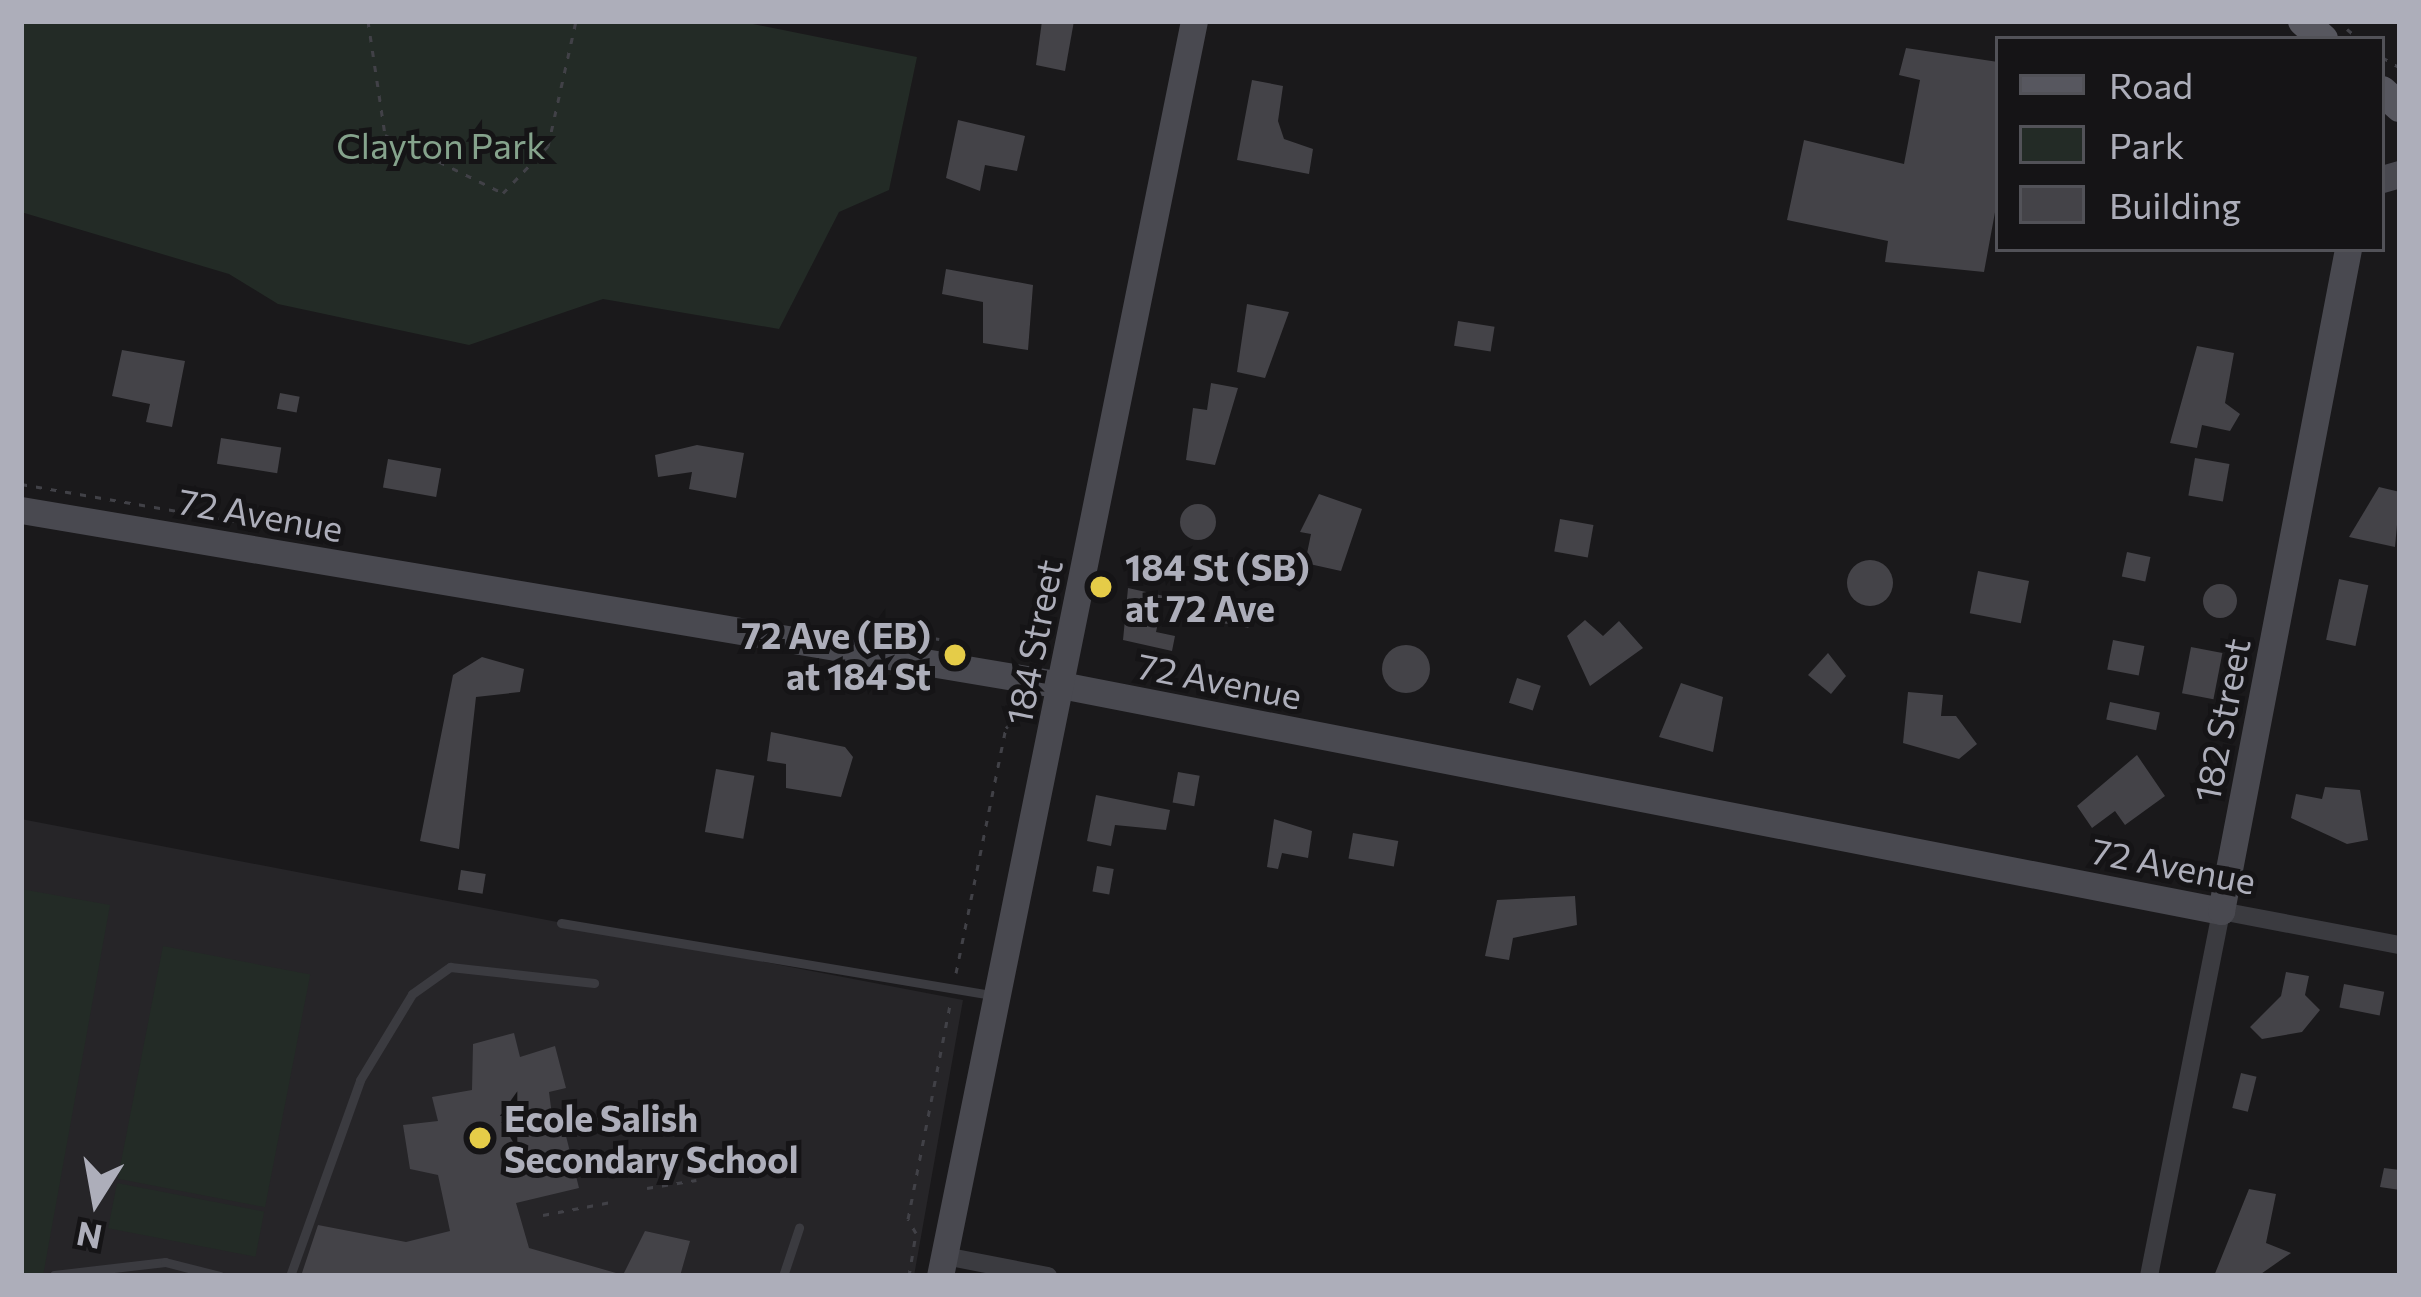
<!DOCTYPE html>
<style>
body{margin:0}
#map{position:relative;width:2421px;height:1297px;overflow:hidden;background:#1a191b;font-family:Commissioner,sans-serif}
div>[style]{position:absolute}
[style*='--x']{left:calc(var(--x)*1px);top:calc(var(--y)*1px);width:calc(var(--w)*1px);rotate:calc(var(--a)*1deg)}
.built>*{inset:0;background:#262528}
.green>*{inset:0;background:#232b26;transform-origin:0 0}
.building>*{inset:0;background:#444348;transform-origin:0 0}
.round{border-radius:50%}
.path>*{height:3px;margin-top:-1.5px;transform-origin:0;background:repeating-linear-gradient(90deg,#414147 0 6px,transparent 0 15px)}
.lane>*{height:9px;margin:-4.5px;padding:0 4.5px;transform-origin:4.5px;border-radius:4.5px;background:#3b3b40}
.street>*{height:18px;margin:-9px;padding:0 9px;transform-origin:9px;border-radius:9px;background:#3b3b40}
.secondary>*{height:27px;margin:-13.5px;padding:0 13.5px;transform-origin:13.5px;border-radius:13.5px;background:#494950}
.primary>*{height:30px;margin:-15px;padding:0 15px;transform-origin:15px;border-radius:15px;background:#57575f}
.dots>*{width:33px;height:33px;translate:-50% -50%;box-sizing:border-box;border:6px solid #151416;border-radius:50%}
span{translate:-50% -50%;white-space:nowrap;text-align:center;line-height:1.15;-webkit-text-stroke:10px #151416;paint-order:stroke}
.park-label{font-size:36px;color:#85a38c}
.street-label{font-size:36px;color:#adaeba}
.poi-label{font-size:36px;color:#adaeba;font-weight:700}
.left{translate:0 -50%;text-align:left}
.right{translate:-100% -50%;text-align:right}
.frame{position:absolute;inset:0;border:24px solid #adaeba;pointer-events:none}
.legend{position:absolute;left:1995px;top:36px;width:390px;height:216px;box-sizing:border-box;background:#151416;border:3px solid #525258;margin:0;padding:15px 21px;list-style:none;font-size:36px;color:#adaeba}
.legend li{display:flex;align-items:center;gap:24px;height:60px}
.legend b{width:60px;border:3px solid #525258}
.north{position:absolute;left:36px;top:1141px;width:120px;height:120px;-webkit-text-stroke:9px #151416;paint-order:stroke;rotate:191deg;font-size:33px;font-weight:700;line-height:48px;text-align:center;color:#adaeba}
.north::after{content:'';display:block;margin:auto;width:42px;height:54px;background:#adaeba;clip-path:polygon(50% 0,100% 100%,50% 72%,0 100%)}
</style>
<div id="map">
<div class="built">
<i style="clip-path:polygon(21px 819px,963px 1000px,914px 1276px,21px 1276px)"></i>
</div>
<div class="green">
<i style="clip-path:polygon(21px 21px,738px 21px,917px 57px,889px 190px,839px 212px,779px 329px,603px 299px,469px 345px,278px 304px,229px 274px,21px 212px)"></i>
<i style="clip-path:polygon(21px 889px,110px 905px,43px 1276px,21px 1276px)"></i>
<i style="left:163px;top:946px;width:150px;height:237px;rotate:11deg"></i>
<i style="left:117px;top:1183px;width:150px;height:46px;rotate:11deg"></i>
</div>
<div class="building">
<i style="clip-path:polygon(1042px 21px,1074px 21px,1065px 71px,1036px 65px)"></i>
<i style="clip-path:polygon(1906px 48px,1998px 62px,1998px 196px,1984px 272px,1885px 262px,1888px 241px,1787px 220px,1804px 140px,1904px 164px,1920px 80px,1899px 75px)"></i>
<i style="clip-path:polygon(1252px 80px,1283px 86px,1278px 121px,1284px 139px,1313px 149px,1309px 174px,1237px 160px)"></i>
<i style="clip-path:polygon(958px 120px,1025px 136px,1017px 171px,985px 165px,980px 191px,946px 178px)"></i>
<i style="clip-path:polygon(946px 269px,1033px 285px,1028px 350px,983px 343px,983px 302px,942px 294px)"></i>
<i style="clip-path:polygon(1247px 304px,1289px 312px,1265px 378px,1237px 372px)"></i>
<i style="left:1458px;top:321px;width:37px;height:25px;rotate:9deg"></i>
<i style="clip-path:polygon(2197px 346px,2234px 353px,2225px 403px,2240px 414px,2230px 431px,2202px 425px,2197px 448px,2170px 443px)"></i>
<i style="clip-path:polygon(122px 350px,185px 361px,172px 427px,146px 422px,150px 404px,112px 396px)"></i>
<i style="clip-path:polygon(1211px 383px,1238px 388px,1215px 465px,1186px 460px,1193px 408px,1207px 410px)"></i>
<i style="left:280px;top:393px;width:20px;height:16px;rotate:11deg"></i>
<i style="left:221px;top:438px;width:61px;height:26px;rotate:9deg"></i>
<i style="clip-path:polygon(697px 445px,744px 453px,736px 498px,689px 489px,692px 472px,658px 477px,655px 455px)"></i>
<i style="left:2195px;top:458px;width:35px;height:38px;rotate:10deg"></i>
<i style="left:388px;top:459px;width:54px;height:29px;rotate:10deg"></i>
<i style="clip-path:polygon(2379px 487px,2400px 492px,2395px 547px,2349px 537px)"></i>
<i style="clip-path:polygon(1319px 494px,1362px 509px,1341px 571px,1305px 563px,1311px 534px,1300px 532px)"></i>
<i class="round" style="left:1180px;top:504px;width:36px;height:36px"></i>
<i style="left:1560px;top:519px;width:34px;height:33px;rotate:10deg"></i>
<i style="left:2127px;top:552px;width:24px;height:25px;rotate:12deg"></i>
<i class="round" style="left:1847px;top:560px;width:46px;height:46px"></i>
<i style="left:1978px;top:571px;width:52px;height:43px;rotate:11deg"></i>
<i style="left:2339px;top:579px;width:30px;height:62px;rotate:12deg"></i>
<i class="round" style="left:2203px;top:584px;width:34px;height:34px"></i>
<i style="clip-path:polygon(1128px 588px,1164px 596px,1156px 632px,1175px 636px,1172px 651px,1123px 640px)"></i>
<i style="left:1218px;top:604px;width:34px;height:18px;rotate:10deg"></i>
<i style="clip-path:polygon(1585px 620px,1603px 636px,1619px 621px,1643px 648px,1590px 686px,1567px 636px)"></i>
<i style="left:2113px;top:640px;width:32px;height:30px;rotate:11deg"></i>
<i class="round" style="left:1382px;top:645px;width:48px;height:48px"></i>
<i style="left:2191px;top:647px;width:32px;height:47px;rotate:11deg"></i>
<i style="clip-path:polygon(1828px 653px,1846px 676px,1831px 694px,1808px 675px)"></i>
<i style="clip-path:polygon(482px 657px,524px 669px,520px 692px,476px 697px,459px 849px,420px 841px,453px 675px)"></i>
<i style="left:1517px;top:678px;width:25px;height:26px;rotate:18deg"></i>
<i style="clip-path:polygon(1681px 683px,1723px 697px,1713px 752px,1659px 737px)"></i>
<i style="clip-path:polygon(1908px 692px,1943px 695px,1941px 716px,1956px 716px,1977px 744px,1959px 759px,1903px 743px)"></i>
<i style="left:2110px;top:702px;width:51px;height:18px;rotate:12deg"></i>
<i style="clip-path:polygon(771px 732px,845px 747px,853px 757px,841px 797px,786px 788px,786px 764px,767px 761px)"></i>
<i style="clip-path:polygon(2137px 755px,2165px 796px,2125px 825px,2115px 811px,2092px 828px,2077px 806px)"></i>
<i style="left:716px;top:769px;width:39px;height:64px;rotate:10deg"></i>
<i style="left:1178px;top:772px;width:22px;height:31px;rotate:10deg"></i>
<i style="clip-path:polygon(2325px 787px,2360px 790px,2368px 840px,2347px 844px,2291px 818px,2296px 794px,2322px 799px)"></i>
<i style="clip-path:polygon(1096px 795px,1170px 810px,1166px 830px,1115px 825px,1111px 846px,1087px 841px)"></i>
<i style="clip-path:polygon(1274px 819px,1312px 831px,1308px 858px,1282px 853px,1278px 869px,1267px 867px)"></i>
<i style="left:1353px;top:833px;width:46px;height:26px;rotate:10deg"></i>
<i style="left:1097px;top:866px;width:17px;height:26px;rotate:10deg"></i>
<i style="left:461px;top:870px;width:25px;height:20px;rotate:9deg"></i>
<i style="clip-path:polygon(1575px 896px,1577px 925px,1513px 938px,1509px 960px,1485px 956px,1497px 900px)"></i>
<i style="clip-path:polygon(2286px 972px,2309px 976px,2305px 995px,2320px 1010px,2302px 1032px,2262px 1039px,2250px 1027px,2281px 996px)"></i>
<i style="left:2344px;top:984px;width:41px;height:24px;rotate:11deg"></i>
<i style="clip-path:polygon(514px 1033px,520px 1057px,555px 1046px,566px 1088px,549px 1092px,553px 1123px,562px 1120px,579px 1188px,516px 1203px,529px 1248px,623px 1275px,645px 1231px,690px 1241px,680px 1276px,301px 1276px,318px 1225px,406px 1242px,450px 1231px,438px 1175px,410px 1169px,403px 1125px,438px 1121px,432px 1097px,472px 1090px,473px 1044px)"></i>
<i style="left:2241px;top:1073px;width:16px;height:36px;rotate:14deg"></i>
<i style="clip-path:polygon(2384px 1168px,2400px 1170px,2400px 1190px,2380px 1187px)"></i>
<i style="clip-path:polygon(2249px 1189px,2276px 1194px,2266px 1243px,2291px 1253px,2258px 1276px,2214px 1276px)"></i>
</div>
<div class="path">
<i style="--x:368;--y:21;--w:115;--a:81.5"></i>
<i style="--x:385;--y:135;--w:131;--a:26.2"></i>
<i style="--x:503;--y:193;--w:65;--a:-46.2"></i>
<i style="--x:548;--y:146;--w:128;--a:-77.4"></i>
<i style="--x:2347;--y:29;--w:16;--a:40"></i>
<i style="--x:2382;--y:57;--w:21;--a:31"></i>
<i style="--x:21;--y:484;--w:241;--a:9.8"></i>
<i style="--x:877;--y:629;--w:63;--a:9.2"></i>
<i style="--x:956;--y:973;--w:250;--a:-78.5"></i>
<i style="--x:1006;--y:728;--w:29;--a:-44"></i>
<i style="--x:647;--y:1188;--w:50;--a:-9.3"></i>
<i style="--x:543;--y:1215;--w:69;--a:-10.8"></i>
<i style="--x:909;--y:1276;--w:44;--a:-80.8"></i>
<i style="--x:916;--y:1233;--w:16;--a:-120"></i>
<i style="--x:908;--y:1219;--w:223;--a:-78.9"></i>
</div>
<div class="lane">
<i style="--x:561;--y:923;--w:437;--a:9.5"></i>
<i style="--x:54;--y:1275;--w:112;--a:-6.7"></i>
<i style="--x:165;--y:1262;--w:57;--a:14.3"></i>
<i style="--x:290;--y:1276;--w:208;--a:-70.3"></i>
<i style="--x:360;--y:1080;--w:100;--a:-58.8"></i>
<i style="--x:412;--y:994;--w:47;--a:-35.4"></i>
<i style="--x:450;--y:967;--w:145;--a:6.3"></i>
<i style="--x:783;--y:1276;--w:51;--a:-71.6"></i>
</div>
<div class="street">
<i style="--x:945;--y:1256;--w:105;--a:11"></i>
<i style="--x:2149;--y:1276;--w:372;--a:-78.8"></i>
<i style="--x:2221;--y:911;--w:182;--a:10.8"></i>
</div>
<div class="secondary">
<i style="--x:2382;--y:179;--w:19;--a:-16"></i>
<i style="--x:21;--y:510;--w:1055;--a:9.55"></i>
<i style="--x:1061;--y:685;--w:1182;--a:11.02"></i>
<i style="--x:2221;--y:911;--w:674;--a:-79.14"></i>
<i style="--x:940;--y:1276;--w:1280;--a:-78.56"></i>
</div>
<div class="primary">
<i style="--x:2303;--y:21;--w:27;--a:42"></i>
<i style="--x:2382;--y:91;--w:24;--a:42"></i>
</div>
<div class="dots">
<i style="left:1101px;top:587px;background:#e5cc48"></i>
<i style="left:955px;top:655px;background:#e5cc48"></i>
<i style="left:480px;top:1138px;background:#e5cc48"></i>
</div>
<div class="park-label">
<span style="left:441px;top:145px">Clayton Park</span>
</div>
<div class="street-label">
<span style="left:261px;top:514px;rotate:10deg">72 Avenue</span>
<span style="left:1033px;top:642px;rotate:-79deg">184 Street</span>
<span style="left:1220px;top:680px;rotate:11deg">72 Avenue</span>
<span style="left:2221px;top:720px;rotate:-79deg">182 Street</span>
<span style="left:2174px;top:865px;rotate:11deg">72 Avenue</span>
</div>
<div class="poi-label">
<span class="left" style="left:1125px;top:587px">184 St (SB)<br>at 72 Ave</span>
<span class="right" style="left:931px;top:655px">72 Ave (EB)<br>at 184 St</span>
<span class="left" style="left:504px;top:1138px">Ecole Salish<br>Secondary School</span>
</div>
<div class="frame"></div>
<ul class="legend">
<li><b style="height:15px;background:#57575f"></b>Road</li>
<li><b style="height:33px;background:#232b26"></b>Park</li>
<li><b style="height:33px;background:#444348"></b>Building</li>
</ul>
<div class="north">N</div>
</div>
